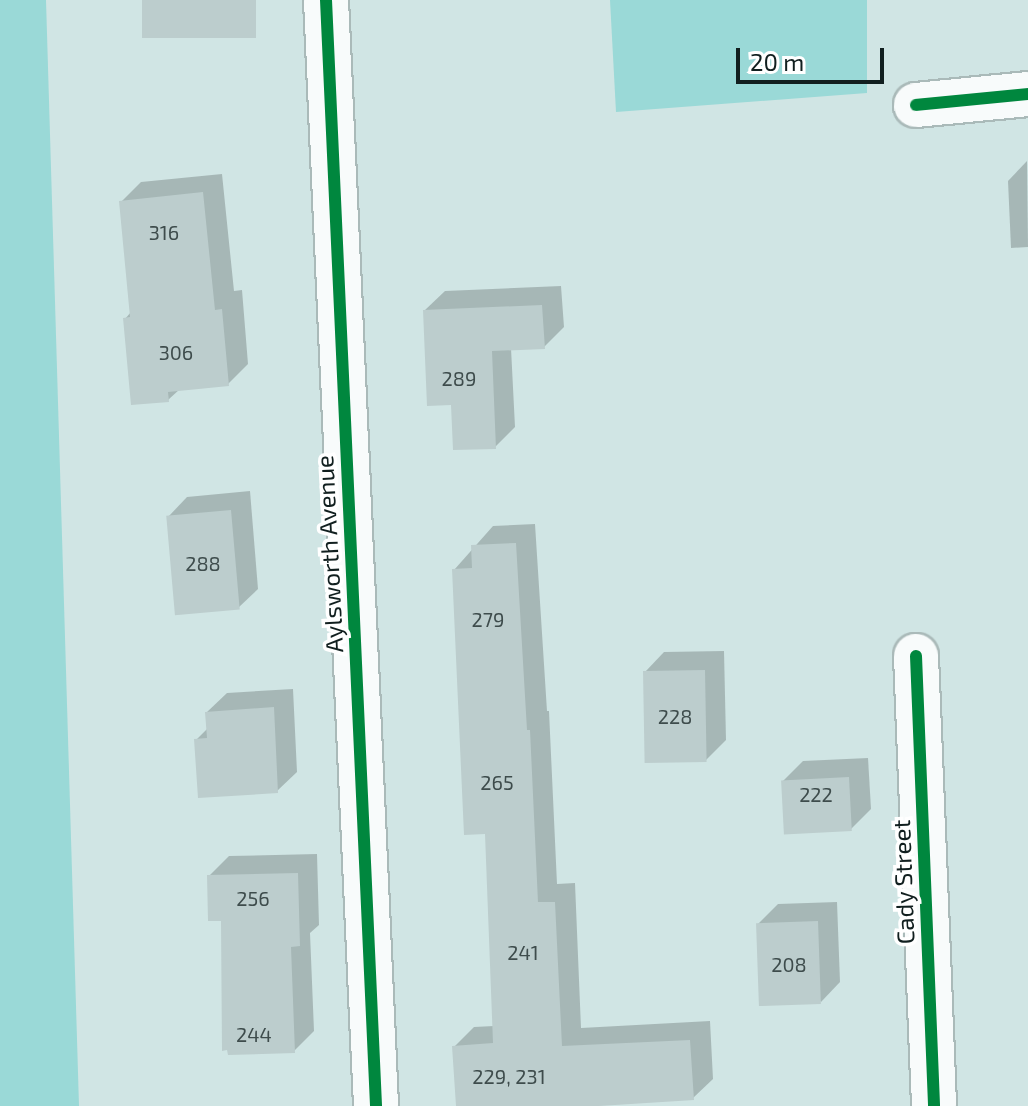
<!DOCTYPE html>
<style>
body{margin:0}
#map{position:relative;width:1028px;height:1106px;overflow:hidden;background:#d0e5e4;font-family:"Exo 2",sans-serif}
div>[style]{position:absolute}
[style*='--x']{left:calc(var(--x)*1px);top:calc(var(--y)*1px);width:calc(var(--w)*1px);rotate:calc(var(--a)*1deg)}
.green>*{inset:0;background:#9ad9d7}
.shadow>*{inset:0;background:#0003}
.building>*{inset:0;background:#bccdcd;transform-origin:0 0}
.roads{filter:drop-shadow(2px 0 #aabab9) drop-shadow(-2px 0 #aabab9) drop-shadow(0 2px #aabab9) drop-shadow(0 -2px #aabab9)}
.street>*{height:44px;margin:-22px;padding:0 22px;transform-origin:22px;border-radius:22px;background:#f8fbfb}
.cycleway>*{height:12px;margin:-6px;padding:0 6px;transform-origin:6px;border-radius:6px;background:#00873e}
span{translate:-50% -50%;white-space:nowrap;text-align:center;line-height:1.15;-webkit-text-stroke:7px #fff;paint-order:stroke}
.number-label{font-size:20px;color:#3e4c4c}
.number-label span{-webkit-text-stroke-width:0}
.street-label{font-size:24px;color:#111f1f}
.scale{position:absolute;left:736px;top:48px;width:148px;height:36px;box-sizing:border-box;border:4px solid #111f1f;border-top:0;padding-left:10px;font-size:24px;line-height:28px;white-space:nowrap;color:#111f1f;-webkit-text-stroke:6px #fff;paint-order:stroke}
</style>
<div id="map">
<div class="green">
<i style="clip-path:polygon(0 0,46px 0,79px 1106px,0 1106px)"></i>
<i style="clip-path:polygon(610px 0,867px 0,867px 93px,616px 112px)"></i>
</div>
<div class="shadow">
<i style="clip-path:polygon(1027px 161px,1028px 247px,1011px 248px,1008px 181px)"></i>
<i style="clip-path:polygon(222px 174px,234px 291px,242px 290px,248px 364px,228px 384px,180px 389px,168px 400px,125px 319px,131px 312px,121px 202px,141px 182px)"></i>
<i style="clip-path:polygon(561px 286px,564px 327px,544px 347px,511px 348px,515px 427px,495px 447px,453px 403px,425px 310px,445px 291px)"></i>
<i style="clip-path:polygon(250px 491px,258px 589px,238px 608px,168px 517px,187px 497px)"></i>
<i style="clip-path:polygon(535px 524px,547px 711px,549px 711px,557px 884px,575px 883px,581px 1028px,710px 1021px,713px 1079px,693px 1098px,572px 1106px,458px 1106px,454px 1047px,474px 1027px,494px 1026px,487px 832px,454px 570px,493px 526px)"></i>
<i style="clip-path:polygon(724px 651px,726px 740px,706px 760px,645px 672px,664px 652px)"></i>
<i style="clip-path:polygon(293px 689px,297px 772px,277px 791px,196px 740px,209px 727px,207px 712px,227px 693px)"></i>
<i style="clip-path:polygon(868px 758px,871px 809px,851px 829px,783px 781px,803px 761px)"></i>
<i style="clip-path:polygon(317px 854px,319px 925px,310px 933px,314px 1031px,294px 1051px,223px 919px,209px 876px,229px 856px)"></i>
<i style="clip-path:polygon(837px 902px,840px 982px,821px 1002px,758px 924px,778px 904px)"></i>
</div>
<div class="building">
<i style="left:142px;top:0;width:114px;height:38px"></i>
<i style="clip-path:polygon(203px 192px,215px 310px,222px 309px,229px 386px,168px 392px,169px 402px,131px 405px,123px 318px,130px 317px,119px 201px)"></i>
<i style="clip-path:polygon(542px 305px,545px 349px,492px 351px,496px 449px,453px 450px,451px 405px,427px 406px,423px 310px)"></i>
<i style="left:231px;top:510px;width:100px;height:65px;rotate:85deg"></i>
<i style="clip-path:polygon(516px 543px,527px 730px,530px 730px,538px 902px,555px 902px,562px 1046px,690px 1040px,694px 1100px,599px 1106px,456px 1106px,452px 1046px,493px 1043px,485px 834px,464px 835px,452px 569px,472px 568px,471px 545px)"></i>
<i style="left:705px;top:670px;width:92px;height:62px;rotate:89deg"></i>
<i style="clip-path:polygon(274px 707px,278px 793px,198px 798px,194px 739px,207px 738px,205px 712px)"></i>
<i style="left:849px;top:777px;width:54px;height:68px;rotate:87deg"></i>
<i style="clip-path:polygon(298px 873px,300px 946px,291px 947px,295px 1053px,228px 1055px,227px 1050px,222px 1051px,221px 921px,208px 921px,207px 875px)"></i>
<i style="left:818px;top:921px;width:83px;height:62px;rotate:88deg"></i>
</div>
<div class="roads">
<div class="street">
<i style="--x:326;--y:0;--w:1107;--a:87.41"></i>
<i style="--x:916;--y:105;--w:113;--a:-5.6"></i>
<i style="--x:916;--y:656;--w:450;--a:87.7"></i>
</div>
</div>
<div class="cycleway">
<i style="--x:326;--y:0;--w:1107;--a:87.41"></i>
<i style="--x:916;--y:105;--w:113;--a:-5.6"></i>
<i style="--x:916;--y:656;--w:450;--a:87.7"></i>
</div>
<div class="number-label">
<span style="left:164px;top:232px">316</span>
<span style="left:176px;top:352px">306</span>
<span style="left:459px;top:378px">289</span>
<span style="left:203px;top:563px">288</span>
<span style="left:488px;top:619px">279</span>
<span style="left:675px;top:716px">228</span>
<span style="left:497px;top:782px">265</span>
<span style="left:816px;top:794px">222</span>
<span style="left:253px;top:898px">256</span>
<span style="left:523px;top:952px">241</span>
<span style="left:789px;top:964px">208</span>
<span style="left:254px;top:1034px">244</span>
<span style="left:509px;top:1076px">229, 231</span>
</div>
<div class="street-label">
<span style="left:329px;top:554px;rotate:-93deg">Aylsworth Avenue</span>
<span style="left:903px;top:882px;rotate:-92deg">Cady Street</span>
</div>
<div class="scale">20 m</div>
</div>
